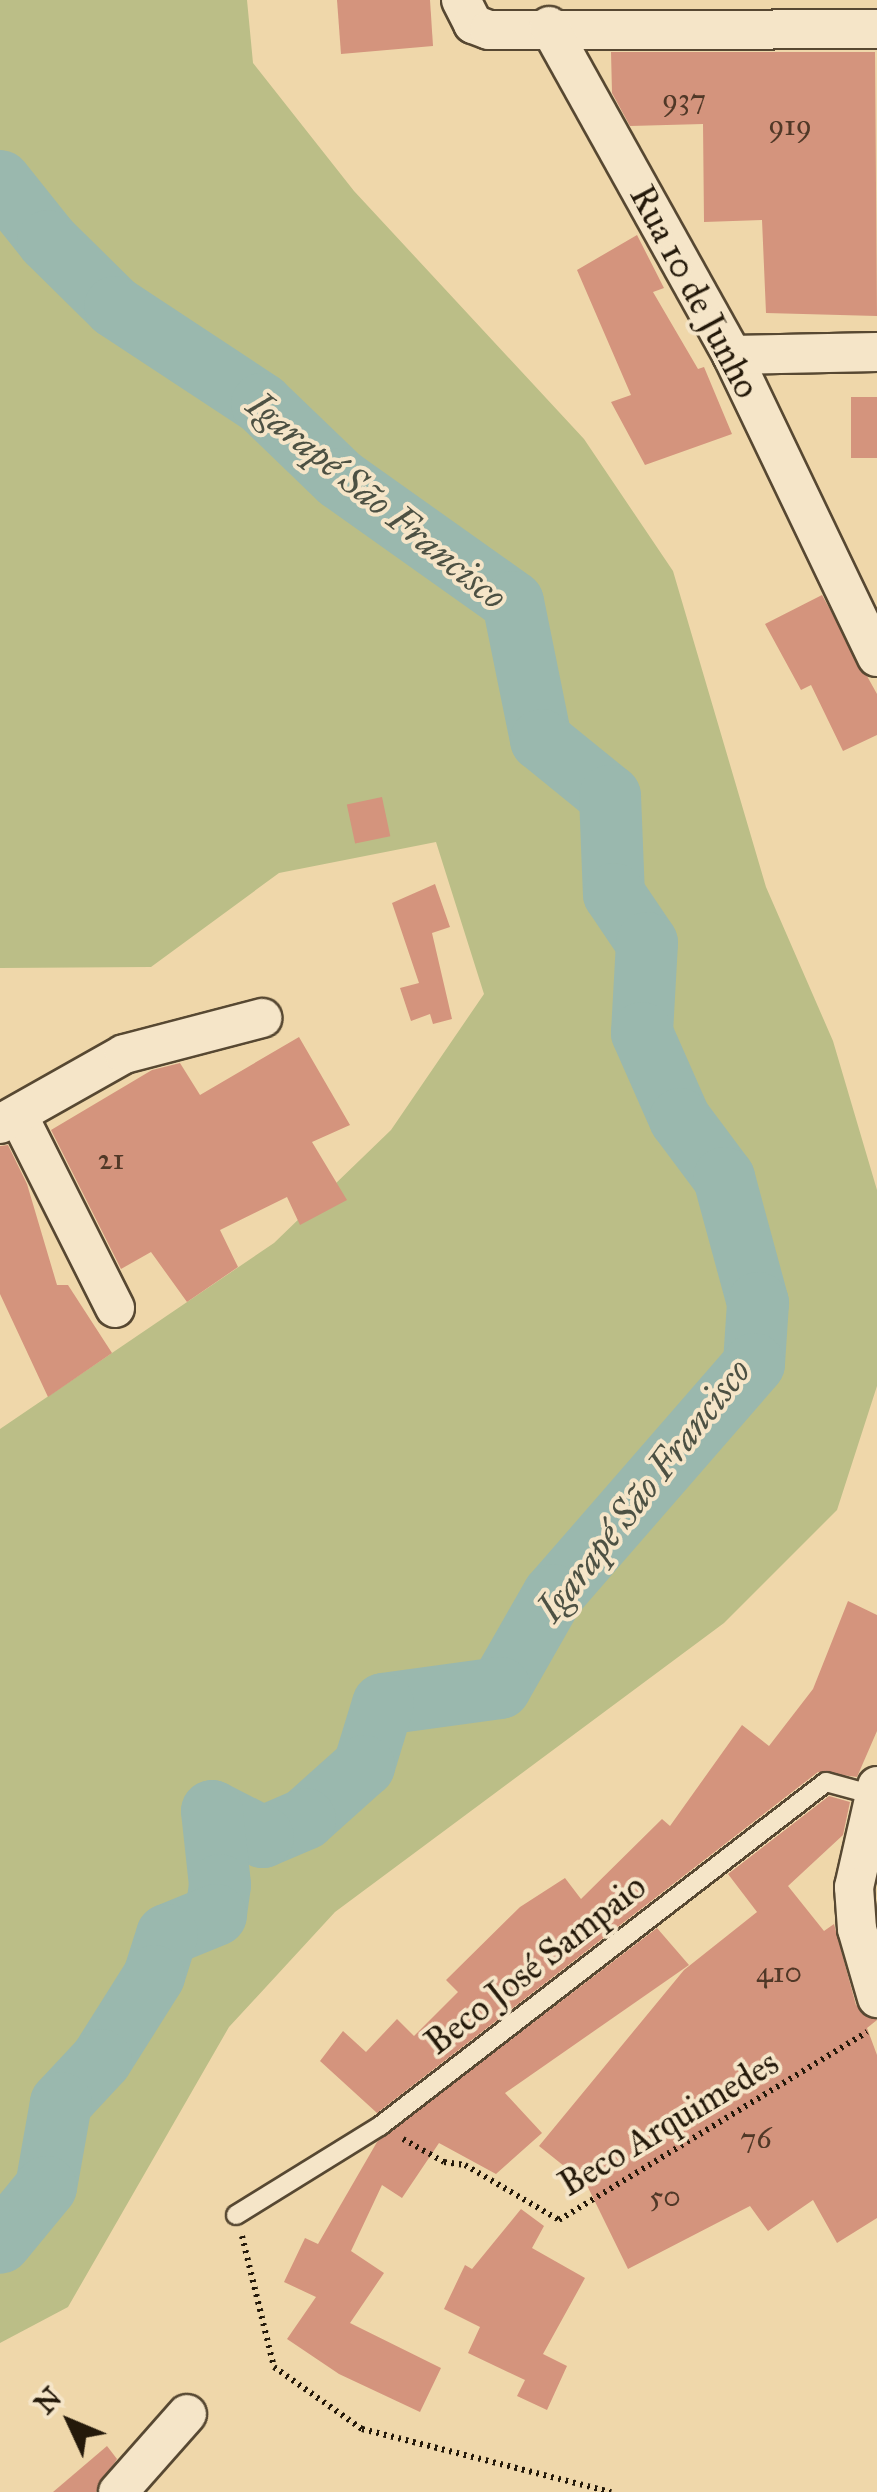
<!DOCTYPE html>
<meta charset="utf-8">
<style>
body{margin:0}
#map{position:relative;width:877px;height:2492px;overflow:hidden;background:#efd7aa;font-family:"IM FELL Great Primer",serif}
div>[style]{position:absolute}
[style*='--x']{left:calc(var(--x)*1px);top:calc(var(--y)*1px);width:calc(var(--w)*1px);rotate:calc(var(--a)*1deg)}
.green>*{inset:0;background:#bbbe87}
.river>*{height:62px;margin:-31px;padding:0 31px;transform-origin:31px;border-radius:31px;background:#9ab8ae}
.building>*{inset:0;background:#d4947d;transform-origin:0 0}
.path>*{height:6px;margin-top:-3px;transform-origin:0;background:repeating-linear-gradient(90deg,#24190a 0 2.5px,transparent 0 7.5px)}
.roads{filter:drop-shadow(2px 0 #574832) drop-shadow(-2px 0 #574832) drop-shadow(0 2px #574832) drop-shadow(0 -2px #574832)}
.lane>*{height:18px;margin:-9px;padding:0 9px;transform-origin:9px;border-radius:9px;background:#f5e5c8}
.street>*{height:38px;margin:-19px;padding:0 19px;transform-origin:19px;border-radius:19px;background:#f5e5c8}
span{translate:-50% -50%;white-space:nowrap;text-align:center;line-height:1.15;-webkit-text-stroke:8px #f5e5c8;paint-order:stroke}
.number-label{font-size:30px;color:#503827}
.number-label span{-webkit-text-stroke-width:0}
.street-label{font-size:35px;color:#24190a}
.water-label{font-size:38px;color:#4d5143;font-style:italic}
.north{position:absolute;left:20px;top:2372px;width:100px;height:100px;-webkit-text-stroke:8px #f5e5c8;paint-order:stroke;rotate:314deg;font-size:28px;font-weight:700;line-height:40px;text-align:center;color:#24190a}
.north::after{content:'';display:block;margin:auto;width:35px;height:45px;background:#24190a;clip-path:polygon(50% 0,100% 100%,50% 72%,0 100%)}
</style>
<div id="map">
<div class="green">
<i style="clip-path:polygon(0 0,247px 0,253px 63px,354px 191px,584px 439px,673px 571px,766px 887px,833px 1041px,877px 1190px,877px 1386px,837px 1510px,724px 1623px,335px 1912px,229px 2027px,68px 2307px,0 2343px,0 1429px,274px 1243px,391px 1130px,484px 994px,436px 842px,279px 873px,151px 967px,0 968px)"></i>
</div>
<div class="river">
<i style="--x:0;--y:181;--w:77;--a:51.3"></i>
<i style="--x:48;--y:241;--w:94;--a:44.6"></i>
<i style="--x:115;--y:307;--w:176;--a:33.4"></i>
<i style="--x:262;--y:404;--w:108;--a:43.9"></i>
<i style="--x:340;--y:479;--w:212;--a:35.4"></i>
<i style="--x:513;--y:602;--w:141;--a:78.5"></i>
<i style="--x:541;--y:740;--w:89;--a:39.1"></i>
<i style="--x:610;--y:796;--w:98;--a:87.7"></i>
<i style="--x:614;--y:894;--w:59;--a:56"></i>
<i style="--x:647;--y:943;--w:90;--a:93.2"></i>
<i style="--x:642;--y:1033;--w:94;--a:66.2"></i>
<i style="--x:680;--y:1119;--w:74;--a:53.3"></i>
<i style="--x:724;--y:1178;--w:130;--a:74.8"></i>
<i style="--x:758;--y:1303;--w:61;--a:93.8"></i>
<i style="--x:754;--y:1364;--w:306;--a:131"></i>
<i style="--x:553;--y:1595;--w:107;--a:119.7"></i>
<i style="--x:500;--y:1688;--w:118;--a:172.2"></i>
<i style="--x:383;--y:1704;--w:65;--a:107"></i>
<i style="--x:364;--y:1766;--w:79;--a:138.1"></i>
<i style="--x:305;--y:1819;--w:46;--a:156.8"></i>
<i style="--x:263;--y:1837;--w:57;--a:-153"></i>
<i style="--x:212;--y:1811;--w:74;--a:83.8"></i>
<i style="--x:220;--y:1885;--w:30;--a:98"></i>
<i style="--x:216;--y:1915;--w:53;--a:157.8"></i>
<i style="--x:167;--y:1935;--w:43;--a:107.6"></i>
<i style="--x:154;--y:1976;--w:99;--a:122.2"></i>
<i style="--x:101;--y:2060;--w:59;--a:132.9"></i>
<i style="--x:61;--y:2103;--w:85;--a:100.1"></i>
<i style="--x:46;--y:2187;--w:72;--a:129.4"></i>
</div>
<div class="building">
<i style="clip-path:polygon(337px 0,430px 0,433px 46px,341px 54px)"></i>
<i style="clip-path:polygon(611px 52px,875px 52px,877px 316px,766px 313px,762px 220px,704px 222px,703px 124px,630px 126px,612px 93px)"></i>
<i style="clip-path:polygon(637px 235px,664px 288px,653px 292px,698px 369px,704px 367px,732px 434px,645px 465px,611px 402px,631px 395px,577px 270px)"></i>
<i style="left:851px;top:397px;width:26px;height:61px"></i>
<i style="clip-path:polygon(822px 595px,877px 694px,877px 735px,843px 751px,811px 685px,801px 690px,765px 624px)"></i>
<i style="left:382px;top:797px;width:40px;height:36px;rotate:78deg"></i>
<i style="clip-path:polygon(435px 884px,450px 927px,432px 933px,452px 1019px,433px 1024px,430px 1014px,411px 1021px,400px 988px,419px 983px,392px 903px)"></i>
<i style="clip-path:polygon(299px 1037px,350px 1125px,312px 1142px,347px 1200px,300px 1225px,287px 1197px,220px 1230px,238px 1267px,187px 1302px,151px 1252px,121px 1269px,51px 1130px,152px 1070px,180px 1063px,200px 1095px)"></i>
<i style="clip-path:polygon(8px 1145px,27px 1184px,57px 1285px,68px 1285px,112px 1353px,48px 1397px,0 1294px,0 1146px)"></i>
<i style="clip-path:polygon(848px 1601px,877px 1615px,877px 1731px,857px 1777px,818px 1772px,377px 2113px,320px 2061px,343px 2031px,366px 2052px,397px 2019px,414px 2036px,458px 1992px,446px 1980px,520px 1907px,565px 1878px,581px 1899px,662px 1819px,670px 1826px,742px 1725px,769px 1746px,813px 1689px)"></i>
<i style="clip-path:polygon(829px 1796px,850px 1802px,843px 1835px,788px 1886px,824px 1931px,834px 1924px,856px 2005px,877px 2020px,867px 2028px,877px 2055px,877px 2218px,837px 2243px,813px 2200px,768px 2231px,750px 2206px,628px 2269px,578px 2167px,574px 2174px,539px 2146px,684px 1970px,757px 1912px,728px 1874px)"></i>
<i style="clip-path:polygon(657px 1928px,689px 1965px,505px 2093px,542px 2133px,496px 2174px,439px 2143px,402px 2198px,382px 2185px,351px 2251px,384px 2273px,350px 2323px,441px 2368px,420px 2412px,339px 2374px,287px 2339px,316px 2297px,284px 2282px,305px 2238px,318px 2244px,377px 2142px)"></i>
<i style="clip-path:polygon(521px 2209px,544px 2226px,532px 2248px,585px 2278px,543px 2354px,567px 2366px,547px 2410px,517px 2396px,525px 2380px,468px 2353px,480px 2327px,444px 2309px,465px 2265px,472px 2269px)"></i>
<i style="clip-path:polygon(107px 2446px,117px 2459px,96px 2492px,53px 2492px)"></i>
</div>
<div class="path">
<i style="--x:403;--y:2139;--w:47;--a:29.3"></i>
<i style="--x:444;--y:2162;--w:21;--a:8"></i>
<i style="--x:465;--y:2165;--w:109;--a:30.3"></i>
<i style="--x:559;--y:2220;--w:361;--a:-31.4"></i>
<i style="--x:242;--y:2236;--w:135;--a:76.3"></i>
<i style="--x:274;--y:2367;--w:108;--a:35.2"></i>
<i style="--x:362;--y:2429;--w:257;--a:14.2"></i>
</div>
<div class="roads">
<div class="lane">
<i style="--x:236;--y:2215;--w:169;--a:-31.7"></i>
<i style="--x:380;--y:2126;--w:563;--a:-37.64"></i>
<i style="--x:826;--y:1782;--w:50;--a:15.2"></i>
</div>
<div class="street">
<i style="--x:461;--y:0;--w:27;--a:63"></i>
<i style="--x:473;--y:24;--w:17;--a:21"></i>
<i style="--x:489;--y:30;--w:388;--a:-0.1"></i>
<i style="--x:549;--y:26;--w:376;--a:60.9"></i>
<i style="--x:732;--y:355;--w:335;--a:64.4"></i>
<i style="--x:732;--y:355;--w:145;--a:-1.2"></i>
<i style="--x:18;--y:1115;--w:216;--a:63.3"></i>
<i style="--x:0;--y:1124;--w:142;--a:-29.4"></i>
<i style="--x:124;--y:1054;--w:143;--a:-14.6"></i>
<i style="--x:877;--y:1786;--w:104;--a:102.8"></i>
<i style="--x:854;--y:1887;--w:42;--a:85.9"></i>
<i style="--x:857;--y:1929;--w:72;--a:73.8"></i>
<i style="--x:118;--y:2492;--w:104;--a:-48.5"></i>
</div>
</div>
<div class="number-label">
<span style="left:684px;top:99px">937</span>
<span style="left:790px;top:125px">919</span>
<span style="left:111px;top:1159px">21</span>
<span style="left:779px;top:1972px">410</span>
<span style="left:756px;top:2138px">76</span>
<span style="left:665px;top:2196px">50</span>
</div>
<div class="street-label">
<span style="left:694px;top:292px;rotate:62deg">Rua 10 de Junho</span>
<span style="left:536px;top:1965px;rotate:-38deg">Beco José Sampaio</span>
<span style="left:669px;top:2124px;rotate:-31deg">Beco Arquimedes</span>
</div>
<div class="water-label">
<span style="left:377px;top:501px;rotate:39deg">Igarapé São Francisco</span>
<span style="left:644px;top:1490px;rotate:-52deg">Igarapé São Francisco</span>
</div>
<div class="north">N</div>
</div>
